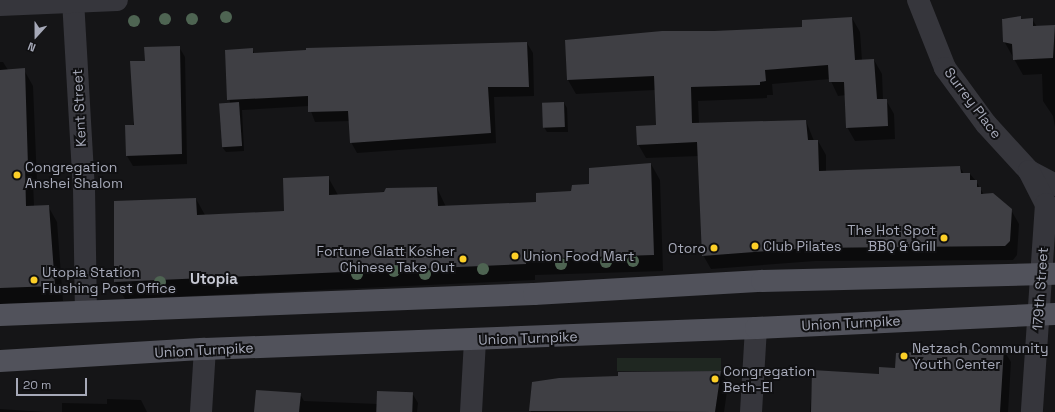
<!DOCTYPE html>
<style>
body{margin:0}
#map{position:relative;width:1055px;height:412px;overflow:hidden;background:#151517;font-family:"Space Grotesk",sans-serif}
div>[style]{position:absolute}
[style*='--x']{left:calc(var(--x)*1px);top:calc(var(--y)*1px);width:calc(var(--w)*1px);rotate:calc(var(--a)*1deg)}
.green>*{inset:0;background:#1f2721;transform-origin:0 0}
.shadow>*{inset:0;background:#0007}
.building>*{inset:0;background:#3f3f44;transform-origin:0 0}
.minor>*{height:22px;margin:-11px;padding:0 11px;transform-origin:11px;border-radius:11px;background:#36363c}
.primary>*{height:22px;margin:-11px;padding:0 11px;transform-origin:11px;border-radius:11px;background:#51525b}
.trees>*{width:12px;height:12px;margin:-6px;border-radius:50%;background:#4e6452}
.dots>*{width:11px;height:11px;translate:-50% -50%;box-sizing:border-box;border:2px solid #101012;border-radius:50%}
span{translate:-50% -50%;white-space:nowrap;text-align:center;line-height:1.15;-webkit-text-stroke:4px #101012;paint-order:stroke}
.street-label{font-size:14px;color:#a6a9b8}
.poi-label{font-size:14px;color:#a6a9b8}
.left{translate:0 -50%;text-align:left}
.right{translate:-100% -50%;text-align:right}
.neighbourhood-label{font-size:15px;color:#c7c9d4;font-weight:700}
.north{position:absolute;left:16px;top:16px;width:40px;height:40px;-webkit-text-stroke:3px #101012;paint-order:stroke;rotate:201deg;font-size:11px;font-weight:700;line-height:16px;text-align:center;color:#a6a9b8}
.north::after{content:'';display:block;margin:auto;width:14px;height:18px;background:#a6a9b8;clip-path:polygon(50% 0,100% 100%,50% 72%,0 100%)}
.scale{position:absolute;left:16px;top:378px;width:71px;height:18px;box-sizing:border-box;border:2px solid #a6a9b8;border-top:0;padding-left:5px;font-size:12px;line-height:14px;white-space:nowrap;color:#a6a9b8;-webkit-text-stroke:3px #101012;paint-order:stroke}
</style>
<div id="map">
<div class="green">
<i style="left:721px;top:358px;width:13px;height:104px;rotate:90deg"></i>
</div>
<div class="shadow">
<i style="clip-path:polygon(852px 18px,860px 32px,862px 61px,874px 60px,882px 74px,883px 100px,886px 100px,894px 114px,895px 139px,855px 141px,847px 127px,846px 95px,838px 96px,830px 79px,772px 84px,773px 95px,767px 95px,767px 98px,698px 101px,699px 123px,806px 121px,814px 141px,818px 141px,826px 155px,826px 172px,960px 167px,964px 174px,970px 174px,976px 181px,984px 195px,1011px 210px,1019px 224px,1017px 255px,1013px 260px,815px 261px,711px 269px,703px 255px,699px 156px,646px 158px,638px 144px,657px 126px,655px 90px,576px 94px,568px 80px,714px 32px,803px 28px)"></i>
<i style="clip-path:polygon(1003px 18px,1032px 19px,1037px 27px,1055px 26px,1055px 127px,1053px 116px,1043px 101px,1042px 74px,1023px 75px,1004px 41px)"></i>
<i style="clip-path:polygon(527px 43px,533px 53px,534px 96px,494px 97px,496px 143px,357px 153px,351px 142px,350px 121px,315px 122px,309px 106px,242px 110px,244px 151px,226px 152px,222px 147px,230px 104px,226px 51px,252px 49px,255px 54px)"></i>
<i style="clip-path:polygon(179px 47px,185px 57px,187px 164px,133px 166px,127px 156px,146px 62px)"></i>
<i style="clip-path:polygon(0 62px,3px 62px,8px 70px,24px 70px,33px 86px,37px 182px,33px 182px,34px 206px,48px 206px,57px 222px,63px 301px,0 304px)"></i>
<i style="clip-path:polygon(564px 103px,567px 108px,568px 132px,547px 132px,544px 127px,543px 104px)"></i>
<i style="clip-path:polygon(651px 164px,660px 180px,663px 271px,535px 275px,535px 280px,125px 299px,115px 282px,115px 202px,196px 199px,205px 215px,285px 212px,328px 177px,338px 195px,437px 188px,446px 207px,537px 203px)"></i>
<i style="clip-path:polygon(1003px 349px,1011px 362px,1008px 412px,810px 412px,813px 371px,880px 375px,896px 369px)"></i>
<i style="clip-path:polygon(721px 372px,728px 384px,724px 412px,531px 412px,533px 383px)"></i>
<i style="clip-path:polygon(412px 393px,418px 403px,417px 412px,256px 412px,300px 394px,304px 401px,378px 404px)"></i>
<i style="clip-path:polygon(107px 399px,141px 400px,147px 412px,62px 412px,62px 403px,107px 404px)"></i>
<i style="clip-path:polygon(0 409px,45px 412px,0 412px)"></i>
</div>
<div class="building">
<i style="clip-path:polygon(1021px 16px,1021px 19px,1033px 18px,1033px 26px,1055px 25px,1053px 58px,1013px 60px,1012px 44px,1003px 42px,1002px 19px)"></i>
<i style="clip-path:polygon(852px 17px,855px 60px,874px 59px,877px 99px,887px 99px,888px 126px,846px 128px,844px 82px,829px 82px,828px 65px,765px 70px,766px 81px,760px 82px,760px 85px,691px 87px,692px 123px,806px 120px,808px 140px,818px 140px,819px 171px,960px 166px,961px 173px,970px 173px,970px 180px,977px 180px,977px 187px,981px 187px,981px 194px,993px 193px,1012px 209px,1010px 241px,1005px 246px,807px 248px,702px 256px,697px 142px,637px 145px,636px 126px,656px 125px,654px 76px,567px 80px,565px 40px,662px 31px,714px 31px,802px 27px,802px 20px)"></i>
<i style="clip-path:polygon(527px 42px,529px 87px,488px 87px,491px 133px,350px 143px,348px 111px,308px 112px,308px 96px,227px 100px,225px 50px,253px 48px,253px 53px,306px 50px,306px 48px)"></i>
<i style="clip-path:polygon(180px 46px,182px 154px,126px 156px,125px 125px,134px 125px,130px 61px,145px 61px,144px 47px)"></i>
<i style="clip-path:polygon(25px 68px,28px 166px,25px 166px,26px 206px,49px 205px,55px 286px,0 288px,0 70px)"></i>
<i style="left:239px;top:102px;width:44px;height:20px;rotate:86deg"></i>
<i style="left:564px;top:102px;width:25px;height:22px;rotate:88deg"></i>
<i style="clip-path:polygon(651px 163px,654px 255px,526px 259px,526px 264px,114px 282px,114px 201px,196px 198px,197px 215px,284px 211px,283px 178px,329px 176px,329px 195px,384px 192px,386px 188px,437px 187px,438px 206px,536px 202px,536px 193px,571px 191px,572px 185px,589px 184px,589px 168px)"></i>
<i style="clip-path:polygon(1004px 348px,1000px 412px,811px 412px,812px 370px,879px 374px,879px 367px,895px 368px,896px 353px)"></i>
<i style="clip-path:polygon(721px 371px,715px 412px,529px 411px,532px 382px,559px 378px,618px 376px,618px 372px)"></i>
<i style="clip-path:polygon(256px 390px,301px 393px,299px 412px,254px 412px)"></i>
<i style="left:377px;top:391px;width:36px;height:21px;rotate:2deg"></i>
</div>
<div class="minor">
<i style="--x:73;--y:0;--w:188;--a:86.7"></i>
<i style="--x:84;--y:188;--w:123;--a:89.1"></i>
<i style="--x:918;--y:0;--w:73;--a:68.3"></i>
<i style="--x:945;--y:68;--w:69;--a:53.8"></i>
<i style="--x:986;--y:124;--w:64;--a:47.5"></i>
<i style="--x:1029;--y:171;--w:30;--a:28"></i>
<i style="--x:0;--y:5;--w:117;--a:-2.4"></i>
<i style="--x:1029;--y:171;--w:37;--a:63"></i>
<i style="--x:1046;--y:204;--w:208;--a:93.9"></i>
<i style="--x:201;--y:412;--w:63;--a:-86.4"></i>
<i style="--x:471;--y:412;--w:72;--a:-86.8"></i>
<i style="--x:751;--y:412;--w:84;--a:-86.6"></i>
</div>
<div class="primary">
<i style="--x:0;--y:315;--w:534;--a:-2.25"></i>
<i style="--x:534;--y:294;--w:228;--a:-3.3"></i>
<i style="--x:762;--y:281;--w:293;--a:-1.4"></i>
<i style="--x:0;--y:361;--w:205;--a:-3.4"></i>
<i style="--x:205;--y:349;--w:551;--a:-2.18"></i>
<i style="--x:756;--y:328;--w:299;--a:-2.7"></i>
</div>
<div class="trees">
<i style="left:226px;top:17px"></i>
<i style="left:165px;top:19px"></i>
<i style="left:192px;top:19px"></i>
<i style="left:134px;top:21px"></i>
<i style="left:633px;top:261px"></i>
<i style="left:606px;top:262px"></i>
<i style="left:561px;top:264px"></i>
<i style="left:483px;top:269px"></i>
<i style="left:394px;top:271px"></i>
<i style="left:357px;top:274px"></i>
<i style="left:425px;top:274px"></i>
<i style="left:160px;top:282px"></i>
</div>
<div class="dots">
<i style="left:17px;top:175px;background:#fccf27"></i>
<i style="left:944px;top:238px;background:#fccf27"></i>
<i style="left:755px;top:246px;background:#fccf27"></i>
<i style="left:714px;top:248px;background:#fccf27"></i>
<i style="left:515px;top:256px;background:#fccf27"></i>
<i style="left:463px;top:259px;background:#fccf27"></i>
<i style="left:34px;top:280px;background:#fccf27"></i>
<i style="left:904px;top:356px;background:#fccf27"></i>
<i style="left:715px;top:379px;background:#fccf27"></i>
</div>
<div class="street-label">
<span style="left:973px;top:103px;rotate:53deg">Surrey Place</span>
<span style="left:79px;top:108px;rotate:-93deg">Kent Street</span>
<span style="left:1040px;top:289px;rotate:-86deg">179th Street</span>
<span style="left:851px;top:323px;rotate:-3deg">Union Turnpike</span>
<span style="left:528px;top:338px;rotate:-2deg">Union Turnpike</span>
<span style="left:204px;top:350px;rotate:-3deg">Union Turnpike</span>
</div>
<div class="poi-label">
<span class="left" style="left:25px;top:175px">Congregation<br>Anshei Shalom</span>
<span class="right" style="left:936px;top:238px">The Hot Spot<br>BBQ &amp; Grill</span>
<span class="left" style="left:763px;top:246px">Club Pilates</span>
<span class="right" style="left:706px;top:248px">Otoro</span>
<span class="right" style="left:455px;top:259px">Fortune Glatt Kosher<br>Chinese Take Out</span>
<span class="left" style="left:523px;top:256px">Union Food Mart</span>
<span class="left" style="left:42px;top:280px">Utopia Station<br>Flushing Post Office</span>
<span class="left" style="left:912px;top:356px">Netzach Community<br>Youth Center</span>
<span class="left" style="left:723px;top:379px">Congregation<br>Beth-El</span>
</div>
<div class="neighbourhood-label">
<span style="left:214px;top:279px">Utopia</span>
</div>
<div class="north">N</div>
<div class="scale">20 m</div>
</div>
